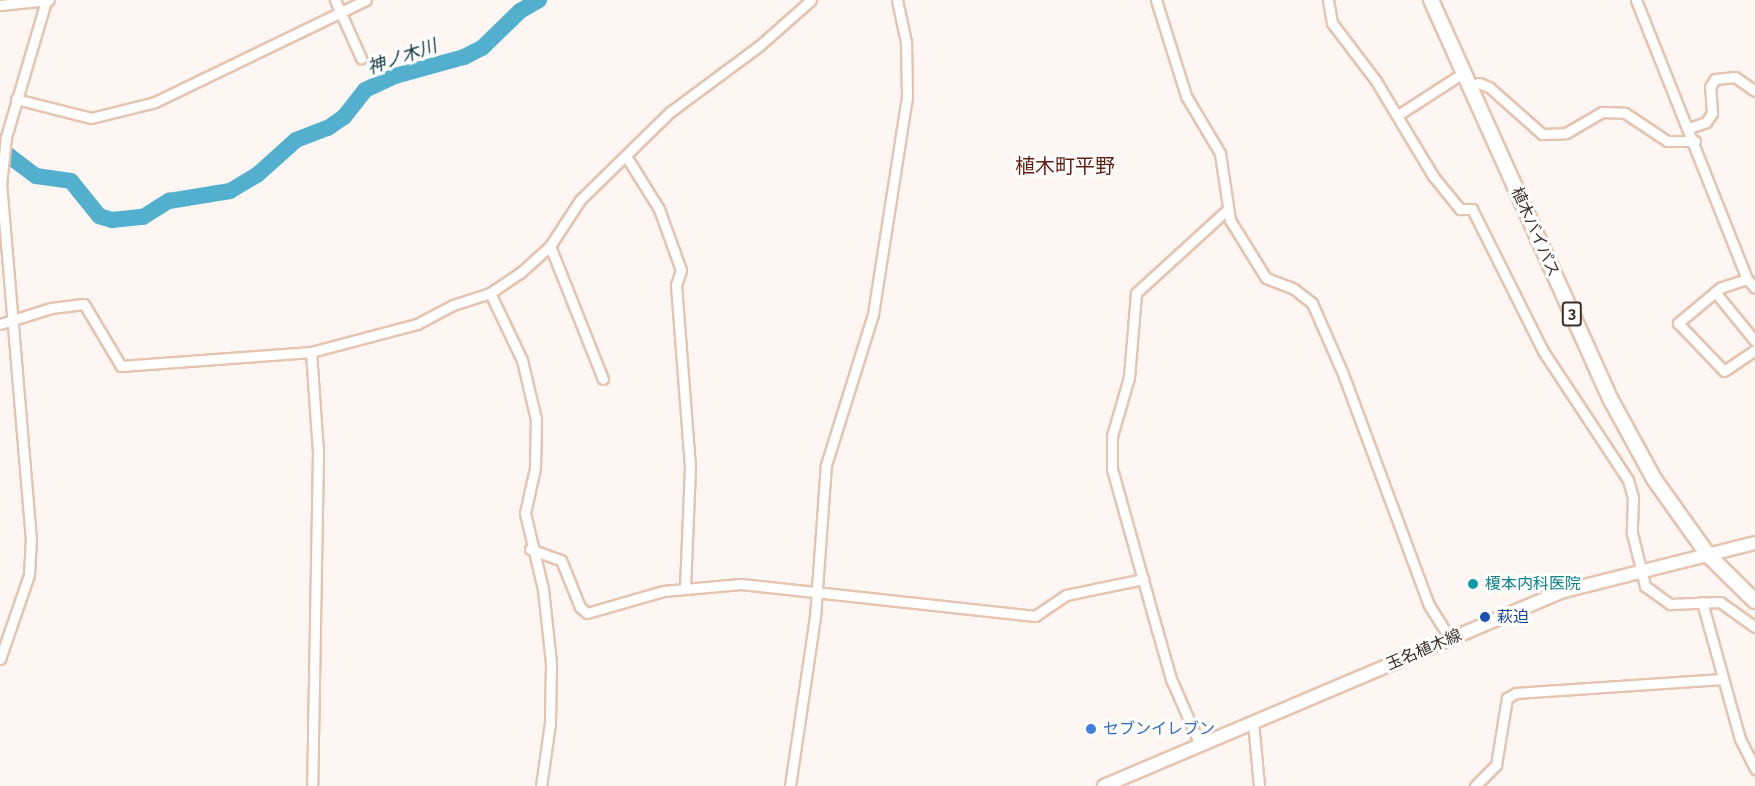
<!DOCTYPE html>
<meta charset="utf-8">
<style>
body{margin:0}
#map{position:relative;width:1755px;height:786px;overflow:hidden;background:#fdf6f2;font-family:Raleway,"Noto Sans JP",sans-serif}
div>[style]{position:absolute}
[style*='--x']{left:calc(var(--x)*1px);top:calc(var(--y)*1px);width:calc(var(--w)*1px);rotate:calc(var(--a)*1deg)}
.river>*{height:16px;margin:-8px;padding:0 8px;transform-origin:8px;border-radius:8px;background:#52afcd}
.roads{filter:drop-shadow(2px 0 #e5c4b0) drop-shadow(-2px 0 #e5c4b0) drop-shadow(0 2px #e5c4b0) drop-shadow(0 -2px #e5c4b0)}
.minor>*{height:9px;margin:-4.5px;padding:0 4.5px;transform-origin:4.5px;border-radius:4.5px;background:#fff}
.major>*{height:12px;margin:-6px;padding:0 6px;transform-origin:6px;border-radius:6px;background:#fff}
.highway>*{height:14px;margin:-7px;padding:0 7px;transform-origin:7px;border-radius:7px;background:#fff}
.dots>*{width:16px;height:16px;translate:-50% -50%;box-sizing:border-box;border:3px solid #fff;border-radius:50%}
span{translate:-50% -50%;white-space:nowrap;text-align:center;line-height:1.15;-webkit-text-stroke:6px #fff;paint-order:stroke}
.shield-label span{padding:2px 4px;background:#fff;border:2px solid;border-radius:4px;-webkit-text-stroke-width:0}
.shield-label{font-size:15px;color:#3a2e26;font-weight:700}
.street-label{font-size:16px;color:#3a2e26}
.culture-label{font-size:16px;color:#0d838f}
.left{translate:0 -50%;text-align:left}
.transit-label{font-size:16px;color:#164399}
.shop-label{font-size:16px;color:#366cbe}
.water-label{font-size:18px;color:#0b3744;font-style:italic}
.quarter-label{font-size:20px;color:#611e10}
</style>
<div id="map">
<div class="river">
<i style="--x:0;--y:156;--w:8;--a:-7"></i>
<i style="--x:8;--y:155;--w:35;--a:37"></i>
<i style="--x:36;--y:176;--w:35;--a:8"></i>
<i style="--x:71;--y:181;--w:45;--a:51.3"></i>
<i style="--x:99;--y:216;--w:14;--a:17"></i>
<i style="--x:112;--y:220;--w:31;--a:-6"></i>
<i style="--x:143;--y:217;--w:31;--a:-32"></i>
<i style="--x:169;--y:201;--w:62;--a:-9.3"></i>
<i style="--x:230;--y:191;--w:31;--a:-31"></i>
<i style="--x:257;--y:175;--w:52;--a:-41.9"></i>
<i style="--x:296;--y:140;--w:34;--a:-21"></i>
<i style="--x:328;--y:128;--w:19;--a:-35"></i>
<i style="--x:344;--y:117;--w:34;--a:-52"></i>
<i style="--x:365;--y:90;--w:33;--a:-25"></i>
<i style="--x:395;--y:76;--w:72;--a:-15.4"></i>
<i style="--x:464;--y:57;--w:20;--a:-27"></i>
<i style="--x:482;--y:48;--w:53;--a:-44.2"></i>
<i style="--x:520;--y:11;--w:22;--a:-30"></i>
</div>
<div class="roads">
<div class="minor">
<i style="--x:335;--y:0;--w:64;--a:65.9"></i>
<i style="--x:1156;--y:0;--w:101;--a:72.6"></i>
<i style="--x:1186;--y:96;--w:66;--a:59.2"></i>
<i style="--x:1220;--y:153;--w:68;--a:81.5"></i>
<i style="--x:1230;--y:220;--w:68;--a:58.2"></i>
<i style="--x:1266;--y:278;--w:30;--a:21"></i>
<i style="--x:1294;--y:289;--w:23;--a:38"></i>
<i style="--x:1312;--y:303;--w:77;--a:66.4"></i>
<i style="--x:1343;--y:374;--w:246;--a:69.6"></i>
<i style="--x:1429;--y:605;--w:40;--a:58"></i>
<i style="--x:1328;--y:0;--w:23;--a:80"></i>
<i style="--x:1332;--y:23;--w:73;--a:52.8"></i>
<i style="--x:1376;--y:81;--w:111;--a:59"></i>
<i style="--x:1433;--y:176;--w:43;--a:50.7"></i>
<i style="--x:1460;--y:209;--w:12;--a:0"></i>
<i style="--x:1472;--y:209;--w:159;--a:63.4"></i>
<i style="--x:1543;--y:351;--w:154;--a:56.6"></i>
<i style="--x:1628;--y:480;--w:18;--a:74"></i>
<i style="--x:1633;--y:497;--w:36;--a:92"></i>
<i style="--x:1632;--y:533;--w:55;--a:76.2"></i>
<i style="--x:1645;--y:586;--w:31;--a:36"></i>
<i style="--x:1670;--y:604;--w:50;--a:-2.3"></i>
<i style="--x:1720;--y:602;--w:43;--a:35.5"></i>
<i style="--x:1636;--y:0;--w:300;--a:68.3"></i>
<i style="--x:1747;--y:279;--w:12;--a:48"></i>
<i style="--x:0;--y:5;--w:49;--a:-5.8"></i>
<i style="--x:1469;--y:86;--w:10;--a:-17"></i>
<i style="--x:1479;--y:83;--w:11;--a:22"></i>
<i style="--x:1489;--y:87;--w:71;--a:41.6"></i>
<i style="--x:1542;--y:134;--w:24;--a:-2"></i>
<i style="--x:1566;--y:133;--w:42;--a:-30.3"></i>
<i style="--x:1602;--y:112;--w:23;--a:2"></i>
<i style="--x:1625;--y:113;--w:50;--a:33.7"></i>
<i style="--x:1667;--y:141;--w:28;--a:0"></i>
<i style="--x:16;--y:99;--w:77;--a:14.2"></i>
<i style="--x:91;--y:118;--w:66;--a:-14"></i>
<i style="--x:155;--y:102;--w:234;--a:-25.8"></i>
<i style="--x:1398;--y:115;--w:77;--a:-32.9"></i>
<i style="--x:1689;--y:128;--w:18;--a:-19"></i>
<i style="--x:1706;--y:122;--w:11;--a:-56"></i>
<i style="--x:1712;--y:113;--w:26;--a:-94"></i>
<i style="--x:1710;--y:87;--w:9;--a:-58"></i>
<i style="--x:1715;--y:79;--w:20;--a:-6"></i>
<i style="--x:1735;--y:77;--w:24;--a:35"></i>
<i style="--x:626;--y:156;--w:62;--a:58.1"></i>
<i style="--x:659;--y:209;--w:65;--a:70.2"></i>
<i style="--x:681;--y:270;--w:16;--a:108"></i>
<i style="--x:676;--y:285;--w:184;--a:85.6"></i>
<i style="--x:690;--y:468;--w:120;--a:92.4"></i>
<i style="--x:550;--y:246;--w:143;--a:68.3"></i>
<i style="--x:1747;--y:279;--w:28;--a:162"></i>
<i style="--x:1720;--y:288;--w:55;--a:140.2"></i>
<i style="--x:1678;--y:323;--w:66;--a:46.2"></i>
<i style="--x:1724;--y:371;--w:37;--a:-34"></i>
<i style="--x:1715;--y:292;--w:63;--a:50.8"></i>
<i style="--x:490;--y:293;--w:74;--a:64.5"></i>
<i style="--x:522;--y:360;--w:61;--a:76.7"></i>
<i style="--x:536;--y:419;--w:49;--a:91.2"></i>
<i style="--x:535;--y:468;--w:46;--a:102.5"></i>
<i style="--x:525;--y:513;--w:78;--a:76.7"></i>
<i style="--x:543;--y:589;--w:74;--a:83.8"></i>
<i style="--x:551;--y:663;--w:60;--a:91"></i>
<i style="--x:550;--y:723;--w:64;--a:98.1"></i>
<i style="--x:0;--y:324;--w:53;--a:-17.4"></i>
<i style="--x:51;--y:308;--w:33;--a:-7"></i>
<i style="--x:84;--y:304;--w:72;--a:59.2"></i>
<i style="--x:121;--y:366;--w:191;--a:-4.2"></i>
<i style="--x:311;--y:352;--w:110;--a:-14.8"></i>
<i style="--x:417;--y:324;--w:41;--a:-27.8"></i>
<i style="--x:453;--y:305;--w:39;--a:-18"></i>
<i style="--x:490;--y:293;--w:36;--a:-34"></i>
<i style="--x:520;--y:273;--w:40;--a:-42"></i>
<i style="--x:550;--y:246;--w:55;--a:-56.9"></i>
<i style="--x:580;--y:200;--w:126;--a:-44.4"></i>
<i style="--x:670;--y:112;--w:111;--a:-36.6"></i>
<i style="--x:759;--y:46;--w:69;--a:-41.5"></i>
<i style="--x:311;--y:352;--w:100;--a:86"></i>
<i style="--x:318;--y:452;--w:334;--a:91"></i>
<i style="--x:530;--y:549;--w:33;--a:20"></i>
<i style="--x:561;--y:560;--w:51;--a:68"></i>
<i style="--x:580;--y:607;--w:9;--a:41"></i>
<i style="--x:587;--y:613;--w:79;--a:-16.1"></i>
<i style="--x:663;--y:591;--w:78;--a:-5.1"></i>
<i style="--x:741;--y:584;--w:296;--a:6.2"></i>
<i style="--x:1035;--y:616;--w:37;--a:-34"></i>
<i style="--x:1066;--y:595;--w:79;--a:-11.7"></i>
<i style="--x:1702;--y:602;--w:142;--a:74.5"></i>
<i style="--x:1740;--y:739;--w:34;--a:63"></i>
<i style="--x:0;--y:659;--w:89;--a:-71"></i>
<i style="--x:29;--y:575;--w:35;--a:-87"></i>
<i style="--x:31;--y:540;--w:356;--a:-94.8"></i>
<i style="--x:1;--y:185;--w:48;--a:-84.1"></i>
<i style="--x:6;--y:137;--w:142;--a:-73.6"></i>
<i style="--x:1253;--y:722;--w:64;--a:84.6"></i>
<i style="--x:1200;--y:745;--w:72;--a:-113.7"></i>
<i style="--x:1171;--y:679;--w:51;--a:-105.9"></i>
<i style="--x:1157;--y:630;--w:167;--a:-105.6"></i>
<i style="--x:1112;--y:469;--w:33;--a:-90"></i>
<i style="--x:1112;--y:436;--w:61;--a:-73.9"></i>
<i style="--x:1129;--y:377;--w:84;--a:-85.2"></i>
<i style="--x:1136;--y:293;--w:123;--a:-42.4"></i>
<i style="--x:790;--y:786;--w:171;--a:-81.6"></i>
<i style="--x:815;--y:617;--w:152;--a:-85.9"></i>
<i style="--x:826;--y:465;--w:158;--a:-72.7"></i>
<i style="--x:873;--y:314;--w:220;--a:-81.1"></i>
<i style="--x:907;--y:97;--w:55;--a:-91"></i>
<i style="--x:906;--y:42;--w:43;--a:-102.1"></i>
<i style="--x:1475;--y:786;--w:30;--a:-45"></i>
<i style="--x:1496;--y:765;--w:68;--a:-80.7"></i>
<i style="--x:1507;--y:698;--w:10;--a:-29"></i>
<i style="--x:1516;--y:693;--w:206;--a:-3.9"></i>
</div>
<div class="major">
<i style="--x:1104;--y:786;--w:500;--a:-23"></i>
<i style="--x:1564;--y:591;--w:197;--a:-14.1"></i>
</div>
<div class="highway">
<i style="--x:1431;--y:0;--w:439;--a:65.8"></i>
<i style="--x:1611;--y:400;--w:90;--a:61.4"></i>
<i style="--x:1654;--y:479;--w:95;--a:54.5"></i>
<i style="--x:1709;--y:556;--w:64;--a:44.4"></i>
</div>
</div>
<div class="dots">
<i style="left:1473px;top:584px;background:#0f9aa8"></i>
<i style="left:1485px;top:617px;background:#1a4fb4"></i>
<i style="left:1091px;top:729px;background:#3f7fe0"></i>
</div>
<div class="shield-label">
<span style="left:1572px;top:314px">3</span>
</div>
<div class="street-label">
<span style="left:1535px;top:232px;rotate:66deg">植木バイパス</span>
<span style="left:1424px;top:650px;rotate:-23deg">玉名植木線</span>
</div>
<div class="culture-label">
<span class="left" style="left:1485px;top:584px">榎本内科医院</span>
</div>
<div class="transit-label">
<span class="left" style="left:1497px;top:617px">萩迫</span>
</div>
<div class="shop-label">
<span class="left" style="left:1103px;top:729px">セブンイレブン</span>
</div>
<div class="water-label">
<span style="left:402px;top:57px;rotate:-19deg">神ノ木川</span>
</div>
<div class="quarter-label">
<span style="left:1065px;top:166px">植木町平野</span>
</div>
</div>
